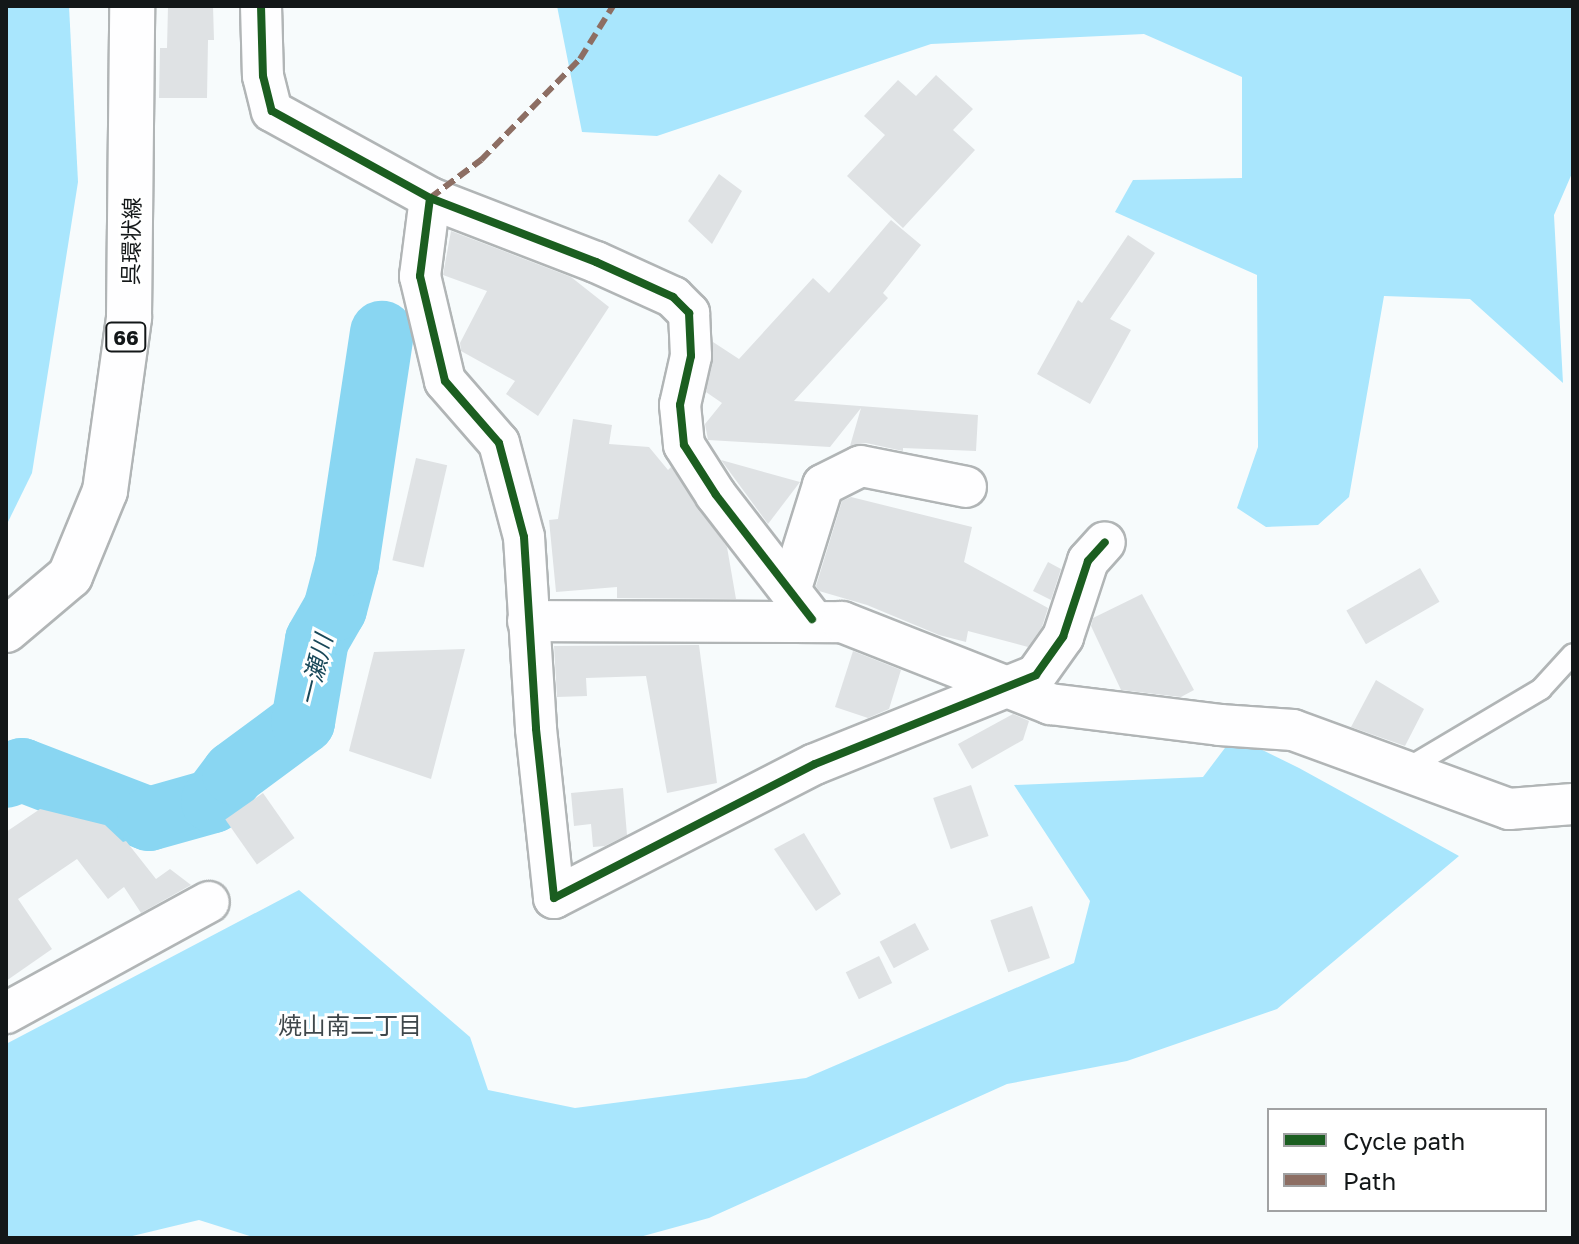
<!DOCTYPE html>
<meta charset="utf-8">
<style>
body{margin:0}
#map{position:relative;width:1579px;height:1244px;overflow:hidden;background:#f7fbfc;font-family:"Golos Text","Noto Sans JP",sans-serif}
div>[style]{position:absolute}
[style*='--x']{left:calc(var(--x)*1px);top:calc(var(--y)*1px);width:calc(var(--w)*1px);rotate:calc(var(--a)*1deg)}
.forest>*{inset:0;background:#a9e6fd}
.river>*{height:64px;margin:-32px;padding:0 32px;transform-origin:32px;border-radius:32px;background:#89d6f2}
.building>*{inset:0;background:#dfe2e4;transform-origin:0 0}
.roads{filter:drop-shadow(2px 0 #b1b5b6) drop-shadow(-2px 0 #b1b5b6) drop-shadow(0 2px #b1b5b6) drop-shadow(0 -2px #b1b5b6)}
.service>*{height:20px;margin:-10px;padding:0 10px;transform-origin:10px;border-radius:10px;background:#fefeff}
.minor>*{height:40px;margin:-20px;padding:0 20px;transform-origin:20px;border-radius:20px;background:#fefeff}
.primary>*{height:44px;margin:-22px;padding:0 22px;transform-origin:22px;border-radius:22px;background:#fefeff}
.quiet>*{height:6px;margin-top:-3px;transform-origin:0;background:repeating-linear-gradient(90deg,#8d6e63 0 12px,transparent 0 18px)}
.cycleway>*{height:8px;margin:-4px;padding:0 4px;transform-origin:4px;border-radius:4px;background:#1b5e20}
span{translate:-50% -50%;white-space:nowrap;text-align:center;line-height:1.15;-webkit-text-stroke:6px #fff;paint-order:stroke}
.shield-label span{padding:2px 6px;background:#fff;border:2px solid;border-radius:6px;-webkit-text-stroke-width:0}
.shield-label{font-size:20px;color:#131718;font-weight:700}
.street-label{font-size:22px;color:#131718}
.water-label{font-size:24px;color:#194859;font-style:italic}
.neighbourhood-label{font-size:24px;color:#3f474b}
.frame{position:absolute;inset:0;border:8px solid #131718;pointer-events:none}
.legend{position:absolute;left:1267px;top:1108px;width:280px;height:104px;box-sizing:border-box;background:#fff;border:2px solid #a1a2a3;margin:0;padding:10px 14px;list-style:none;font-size:24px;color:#131718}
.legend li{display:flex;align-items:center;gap:16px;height:40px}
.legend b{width:40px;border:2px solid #a1a2a3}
</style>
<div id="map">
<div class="forest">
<i style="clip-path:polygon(6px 6px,69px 6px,78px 182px,32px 473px,6px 526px)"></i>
<i style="clip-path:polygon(557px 6px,1573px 6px,1573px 171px,1554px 215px,1563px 383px,1470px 299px,1384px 296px,1349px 497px,1318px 525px,1266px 527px,1237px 508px,1258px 447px,1257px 275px,1115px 212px,1133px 180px,1242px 178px,1242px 77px,1144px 34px,931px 44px,657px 136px,582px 132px)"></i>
<i style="clip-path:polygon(1234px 736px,1299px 768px,1459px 856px,1277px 1009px,1127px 1061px,1007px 1084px,709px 1218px,636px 1238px,256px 1238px,199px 1220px,124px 1238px,6px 1238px,6px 1044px,299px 890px,470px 1037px,488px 1090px,575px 1108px,806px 1078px,1074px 963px,1090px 901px,1014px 785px,1203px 777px)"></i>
</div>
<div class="river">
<i style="--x:6;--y:776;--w:17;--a:-21"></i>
<i style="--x:22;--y:770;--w:136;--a:21.1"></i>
<i style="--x:149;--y:819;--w:66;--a:-15.7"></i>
<i style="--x:213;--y:801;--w:35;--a:-53"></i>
<i style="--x:234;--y:773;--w:86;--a:-36.5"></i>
<i style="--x:303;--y:722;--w:83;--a:-80.3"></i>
<i style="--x:317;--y:640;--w:36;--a:-60"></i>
<i style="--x:335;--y:609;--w:47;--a:-75.1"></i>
<i style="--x:347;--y:564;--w:234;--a:-81.4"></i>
</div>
<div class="building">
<i style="clip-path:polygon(168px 6px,213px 6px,214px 40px,208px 40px,207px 98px,159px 98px,160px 48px,167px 48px)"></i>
<i style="clip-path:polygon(936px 75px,973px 109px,953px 130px,975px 150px,903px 228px,847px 176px,885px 135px,864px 116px,898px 80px,916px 96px)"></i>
<i style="clip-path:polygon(719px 174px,742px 191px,712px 244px,688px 221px)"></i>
<i style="clip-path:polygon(891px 220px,921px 245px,883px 293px,888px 298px,794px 401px,978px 415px,976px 451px,903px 448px,903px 451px,866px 443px,850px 446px,861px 408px,830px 447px,708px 440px,705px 424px,722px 403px,706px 392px,713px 342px,739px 359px,813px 278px,829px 293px)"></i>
<i style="clip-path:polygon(451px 231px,571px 277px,609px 307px,538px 416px,506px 394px,515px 381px,461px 351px,460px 343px,487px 291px,443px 275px)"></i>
<i style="clip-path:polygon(1128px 235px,1155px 253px,1110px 319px,1131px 330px,1090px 404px,1037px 374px,1078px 300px,1082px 303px)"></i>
<i style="clip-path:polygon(573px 419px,612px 425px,609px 444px,649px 447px,668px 470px,671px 467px,727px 547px,736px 599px,617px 598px,617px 587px,556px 592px,549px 520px,558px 519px)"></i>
<i style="left:416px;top:458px;width:32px;height:105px;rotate:13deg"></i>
<i style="clip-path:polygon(721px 460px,800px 482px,768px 524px)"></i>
<i style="clip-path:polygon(851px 497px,972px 527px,964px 562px,1048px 608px,1042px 627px,1028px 647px,968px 631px,966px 642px,939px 635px,867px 605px,819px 591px,816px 586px,842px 501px)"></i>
<i style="clip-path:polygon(1048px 562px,1061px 569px,1051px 600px,1033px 591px)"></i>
<i style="left:1420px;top:568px;width:39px;height:85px;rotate:60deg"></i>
<i style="clip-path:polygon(1142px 594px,1194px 690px,1181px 697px,1121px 690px,1091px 626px,1093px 618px)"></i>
<i style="clip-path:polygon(699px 645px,717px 783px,667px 793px,646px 676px,586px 678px,587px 696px,557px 697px,554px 646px)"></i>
<i style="clip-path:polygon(465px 649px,431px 779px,349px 751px,374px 652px)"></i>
<i style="clip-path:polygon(853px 651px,901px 670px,889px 709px,868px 718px,835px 707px)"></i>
<i style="clip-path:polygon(1376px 680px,1424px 709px,1405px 746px,1351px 727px)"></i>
<i style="clip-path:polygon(1013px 714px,1029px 721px,1023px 740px,972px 769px,958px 744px)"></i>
<i style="left:971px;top:785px;width:54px;height:40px;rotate:71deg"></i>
<i style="clip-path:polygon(623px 788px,627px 835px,605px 846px,593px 847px,591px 824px,574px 826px,571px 793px)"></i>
<i style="left:263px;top:793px;width:55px;height:46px;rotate:55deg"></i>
<i style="clip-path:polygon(40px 809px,105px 825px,123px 842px,126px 841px,156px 879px,170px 869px,191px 885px,141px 913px,124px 887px,108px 899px,77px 859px,18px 899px,52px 949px,6px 981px,6px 832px)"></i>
<i style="clip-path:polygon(804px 833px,841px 894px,816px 911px,774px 849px)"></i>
<i style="left:1032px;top:906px;width:55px;height:44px;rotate:71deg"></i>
<i style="left:915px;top:923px;width:30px;height:40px;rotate:62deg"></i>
<i style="left:879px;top:956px;width:30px;height:37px;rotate:64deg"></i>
</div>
<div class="roads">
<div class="service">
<i style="--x:1403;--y:771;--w:161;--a:-30.7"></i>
<i style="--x:1541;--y:689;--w:47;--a:-47.6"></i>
</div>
<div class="minor">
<i style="--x:261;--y:6;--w:70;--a:88.4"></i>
<i style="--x:263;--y:76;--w:36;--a:76"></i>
<i style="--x:272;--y:111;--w:180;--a:28.8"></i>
<i style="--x:430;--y:198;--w:178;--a:21.1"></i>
<i style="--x:596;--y:262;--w:85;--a:24.4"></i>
<i style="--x:673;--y:297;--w:23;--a:45"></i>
<i style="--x:689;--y:313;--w:43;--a:87.3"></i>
<i style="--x:691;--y:356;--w:50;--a:102.7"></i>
<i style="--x:680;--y:405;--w:40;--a:84.3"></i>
<i style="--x:684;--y:445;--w:59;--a:57.4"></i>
<i style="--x:716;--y:495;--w:157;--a:52.3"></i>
<i style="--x:430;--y:198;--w:79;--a:97.3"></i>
<i style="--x:420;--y:276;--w:108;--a:76.6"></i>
<i style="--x:445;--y:381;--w:82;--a:48.9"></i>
<i style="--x:499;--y:443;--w:97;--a:75.1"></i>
<i style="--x:524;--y:537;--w:192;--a:86.4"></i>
<i style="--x:536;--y:729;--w:170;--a:83.9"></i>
<i style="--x:554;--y:898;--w:293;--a:-27.2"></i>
<i style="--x:815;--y:764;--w:238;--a:-21.9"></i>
<i style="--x:1036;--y:675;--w:47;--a:-54.6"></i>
<i style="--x:1063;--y:637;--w:80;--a:-71.8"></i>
<i style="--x:1088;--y:561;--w:25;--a:-48"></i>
<i style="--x:791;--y:588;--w:108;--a:-72.7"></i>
<i style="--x:823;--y:485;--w:42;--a:-26.6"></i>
<i style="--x:861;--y:466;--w:107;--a:11.3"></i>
<i style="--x:528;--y:621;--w:314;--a:0.2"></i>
<i style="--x:842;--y:622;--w:224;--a:21.5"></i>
<i style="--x:1050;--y:704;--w:171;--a:7"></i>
<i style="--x:1220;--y:725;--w:73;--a:3.9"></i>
<i style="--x:1293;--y:730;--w:230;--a:20.1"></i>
<i style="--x:1509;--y:809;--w:64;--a:-4.5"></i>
<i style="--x:6;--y:1013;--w:231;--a:-28.7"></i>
</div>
<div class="primary">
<i style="--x:6;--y:630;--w:84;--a:-40.2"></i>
<i style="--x:70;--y:576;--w:92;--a:-67.6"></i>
<i style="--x:105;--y:491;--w:176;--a:-82.1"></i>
<i style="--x:129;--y:317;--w:311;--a:-89.4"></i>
</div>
</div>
<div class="quiet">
<i style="--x:430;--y:198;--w:64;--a:-36.7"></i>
<i style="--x:481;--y:160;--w:141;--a:-45.6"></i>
<i style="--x:580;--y:59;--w:62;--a:-58.1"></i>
</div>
<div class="cycleway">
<i style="--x:261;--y:6;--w:70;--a:88.4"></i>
<i style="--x:263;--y:76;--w:36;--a:76"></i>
<i style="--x:272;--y:111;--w:180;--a:28.8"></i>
<i style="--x:430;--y:198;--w:178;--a:21.1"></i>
<i style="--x:596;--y:262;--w:85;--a:24.4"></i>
<i style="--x:673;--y:297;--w:23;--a:45"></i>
<i style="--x:689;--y:313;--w:43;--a:87.3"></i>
<i style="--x:691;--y:356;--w:50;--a:102.7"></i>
<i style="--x:680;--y:405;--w:40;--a:84.3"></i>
<i style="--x:684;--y:445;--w:59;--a:57.4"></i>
<i style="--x:716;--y:495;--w:157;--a:52.3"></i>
<i style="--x:430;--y:198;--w:79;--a:97.3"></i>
<i style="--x:420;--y:276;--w:108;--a:76.6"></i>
<i style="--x:445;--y:381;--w:82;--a:48.9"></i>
<i style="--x:499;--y:443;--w:97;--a:75.1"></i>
<i style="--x:524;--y:537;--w:192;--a:86.4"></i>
<i style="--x:536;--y:729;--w:170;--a:83.9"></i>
<i style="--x:554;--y:898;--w:293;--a:-27.2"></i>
<i style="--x:815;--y:764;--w:238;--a:-21.9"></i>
<i style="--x:1036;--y:675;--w:47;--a:-54.6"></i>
<i style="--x:1063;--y:637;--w:80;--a:-71.8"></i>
<i style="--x:1088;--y:561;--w:25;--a:-48"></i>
</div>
<div class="shield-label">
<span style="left:126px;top:337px">66</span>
</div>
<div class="street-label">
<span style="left:131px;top:241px;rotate:-89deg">呉環状線</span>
</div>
<div class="water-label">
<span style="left:315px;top:670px;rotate:-76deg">一瀬川</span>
</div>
<div class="neighbourhood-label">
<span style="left:350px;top:1025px">焼山南二丁目</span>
</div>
<div class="frame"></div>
<ul class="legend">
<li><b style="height:10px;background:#1b5e20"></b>Cycle path</li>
<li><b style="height:10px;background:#8d6e63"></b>Path</li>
</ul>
</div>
